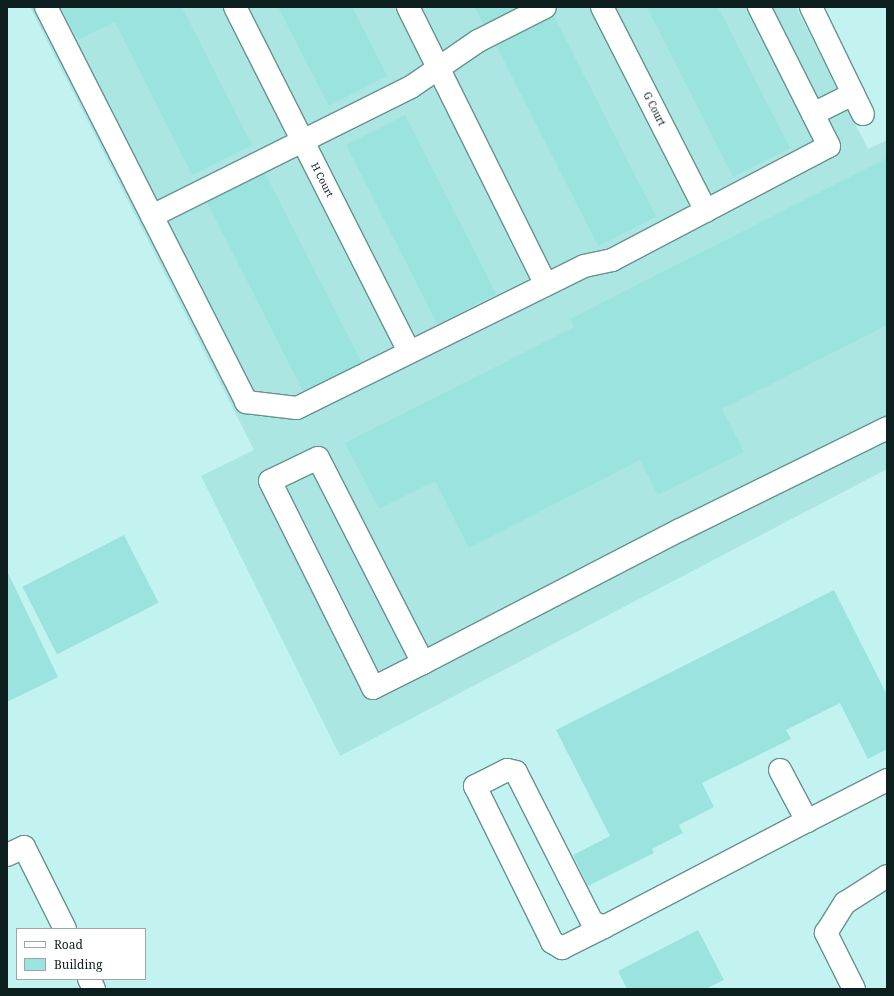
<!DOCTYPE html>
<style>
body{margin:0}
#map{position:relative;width:894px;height:996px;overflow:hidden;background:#c3f3f0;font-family:"Noto Serif",serif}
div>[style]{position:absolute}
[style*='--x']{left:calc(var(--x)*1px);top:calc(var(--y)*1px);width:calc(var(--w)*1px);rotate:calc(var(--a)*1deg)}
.built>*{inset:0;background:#ace6e2}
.building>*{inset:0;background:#9be3de;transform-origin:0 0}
.roads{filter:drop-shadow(1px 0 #659390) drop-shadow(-1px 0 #659390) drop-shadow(0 1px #659390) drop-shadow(0 -1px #659390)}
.minor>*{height:22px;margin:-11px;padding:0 11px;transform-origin:11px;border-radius:11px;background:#fff}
span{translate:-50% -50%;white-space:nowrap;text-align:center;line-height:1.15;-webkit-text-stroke:3px #fff;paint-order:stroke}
.street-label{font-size:10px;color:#0c1f1e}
.frame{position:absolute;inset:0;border:8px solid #0c1f1e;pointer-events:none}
.legend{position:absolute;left:16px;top:928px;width:130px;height:52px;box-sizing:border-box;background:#fff;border:1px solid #9ea5a5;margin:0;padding:5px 7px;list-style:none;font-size:12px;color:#0c1f1e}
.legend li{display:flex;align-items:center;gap:8px;height:20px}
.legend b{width:20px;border:1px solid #9ea5a5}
</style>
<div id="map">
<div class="built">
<i style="clip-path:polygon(30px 7px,796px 7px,868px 149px,887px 140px,887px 469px,340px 756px,201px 476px,254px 450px)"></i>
</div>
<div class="building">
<i style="clip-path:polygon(61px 7px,182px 7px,252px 145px,192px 175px,115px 22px,78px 40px)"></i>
<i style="clip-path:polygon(278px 7px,352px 7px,387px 76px,329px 106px)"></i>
<i style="clip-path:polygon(475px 7px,525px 7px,485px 27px)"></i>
<i style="clip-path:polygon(647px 7px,718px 7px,790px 148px,733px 177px)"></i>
<i style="left:554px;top:16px;width:225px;height:65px;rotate:63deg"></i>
<i style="left:405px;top:115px;width:201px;height:66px;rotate:63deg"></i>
<i style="clip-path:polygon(887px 158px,887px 325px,722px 409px,744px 452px,658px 495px,640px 460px,469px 548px,435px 481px,379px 509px,345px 443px,574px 327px,570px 319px)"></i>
<i style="left:265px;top:173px;width:217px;height:65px;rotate:63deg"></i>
<i style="left:124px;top:535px;width:76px;height:114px;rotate:63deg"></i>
<i style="clip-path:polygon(7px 571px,58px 677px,7px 702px)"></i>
<i style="clip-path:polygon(834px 590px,887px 695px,887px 749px,868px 759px,840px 703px,786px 730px,791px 739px,702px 783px,714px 807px,679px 825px,683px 833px,652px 849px,654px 853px,588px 886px,573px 855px,610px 836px,556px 730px)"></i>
<i style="clip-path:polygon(698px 930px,724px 980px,705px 989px,627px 989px,618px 971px)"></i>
</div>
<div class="roads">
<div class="minor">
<i style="--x:46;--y:7;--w:443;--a:63.1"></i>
<i style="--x:246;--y:402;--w:51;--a:6.7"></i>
<i style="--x:297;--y:408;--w:320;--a:-26.3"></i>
<i style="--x:584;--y:266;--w:29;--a:-12"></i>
<i style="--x:612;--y:260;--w:245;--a:-27.7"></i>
<i style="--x:829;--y:146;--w:156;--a:-116.7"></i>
<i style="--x:235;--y:7;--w:386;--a:63.2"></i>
<i style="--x:408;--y:7;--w:310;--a:63.6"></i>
<i style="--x:602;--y:7;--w:229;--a:63"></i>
<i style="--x:811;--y:7;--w:119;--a:64.1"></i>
<i style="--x:813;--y:114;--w:45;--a:-26.6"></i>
<i style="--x:152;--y:216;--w:289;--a:-26.5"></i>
<i style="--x:411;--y:87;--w:81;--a:-34.5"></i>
<i style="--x:478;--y:41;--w:75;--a:-26.9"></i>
<i style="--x:423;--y:663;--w:230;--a:-117.1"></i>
<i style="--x:318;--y:458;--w:53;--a:154.4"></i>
<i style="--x:270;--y:481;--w:231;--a:63.5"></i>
<i style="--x:373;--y:688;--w:56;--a:-26.6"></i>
<i style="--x:423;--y:663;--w:289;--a:-27.4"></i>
<i style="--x:680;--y:530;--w:231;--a:-26.2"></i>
<i style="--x:780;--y:770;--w:58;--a:62.1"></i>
<i style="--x:807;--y:821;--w:90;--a:-27.1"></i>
<i style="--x:7;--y:855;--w:19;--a:-25"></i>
<i style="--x:24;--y:847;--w:92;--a:63.4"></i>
<i style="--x:604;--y:927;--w:13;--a:-157"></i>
<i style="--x:592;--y:922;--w:168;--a:-116.9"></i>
<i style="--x:516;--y:772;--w:9;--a:-167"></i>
<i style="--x:507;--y:770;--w:36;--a:153"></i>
<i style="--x:475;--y:786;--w:174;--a:63.7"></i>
<i style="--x:552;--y:942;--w:12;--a:31"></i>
<i style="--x:562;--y:948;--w:47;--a:-26.6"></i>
<i style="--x:604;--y:927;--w:229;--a:-27.6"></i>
<i style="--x:89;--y:979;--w:11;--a:63"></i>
<i style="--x:854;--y:989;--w:63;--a:-116.6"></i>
<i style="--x:826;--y:933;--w:36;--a:-58"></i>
<i style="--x:845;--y:903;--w:50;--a:-32.7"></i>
</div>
</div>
<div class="street-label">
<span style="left:654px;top:109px;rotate:63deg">G Court</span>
<span style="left:322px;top:180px;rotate:63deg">H Court</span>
</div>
<div class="frame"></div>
<ul class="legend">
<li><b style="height:5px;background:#fff"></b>Road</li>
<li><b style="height:11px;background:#9be3de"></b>Building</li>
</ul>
</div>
